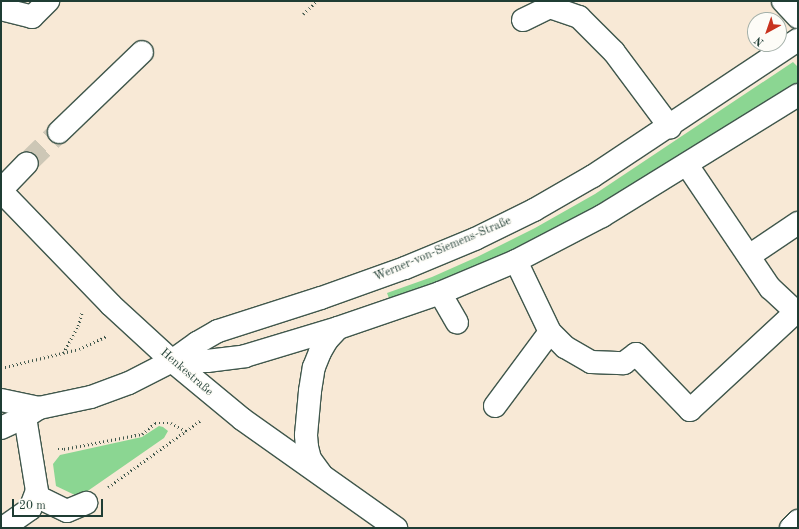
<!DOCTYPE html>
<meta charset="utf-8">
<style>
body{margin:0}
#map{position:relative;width:799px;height:529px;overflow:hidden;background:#f8e9d6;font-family:"Old Standard TT",serif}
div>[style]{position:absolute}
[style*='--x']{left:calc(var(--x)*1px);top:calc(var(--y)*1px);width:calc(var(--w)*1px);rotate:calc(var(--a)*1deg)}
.green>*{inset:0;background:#8bd692}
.minor-tunnel>*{height:22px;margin-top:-11px;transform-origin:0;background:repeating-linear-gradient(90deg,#cdc7b6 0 22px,transparent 0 33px)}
.path>*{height:2.5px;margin-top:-1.25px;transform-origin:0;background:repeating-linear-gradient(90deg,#40574c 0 1px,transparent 0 4px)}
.roads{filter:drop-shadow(1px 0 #40574c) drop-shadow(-1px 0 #40574c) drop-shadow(0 1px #40574c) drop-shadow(0 -1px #40574c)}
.minor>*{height:22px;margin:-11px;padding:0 11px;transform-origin:11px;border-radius:11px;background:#fff}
.major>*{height:22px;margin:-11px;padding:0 11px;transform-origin:11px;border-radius:11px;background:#fff}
span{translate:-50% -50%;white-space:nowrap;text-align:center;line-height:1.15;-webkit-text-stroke:3px #fdfcf7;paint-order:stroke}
.street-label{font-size:12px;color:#1f3d34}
.frame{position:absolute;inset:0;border:2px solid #1f3d34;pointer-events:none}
.north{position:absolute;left:747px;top:12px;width:40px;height:40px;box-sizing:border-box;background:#fdfcf7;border:1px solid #a4b0a9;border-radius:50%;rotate:220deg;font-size:11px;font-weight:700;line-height:16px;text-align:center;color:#1f3d34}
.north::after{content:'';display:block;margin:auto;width:14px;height:18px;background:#c8321e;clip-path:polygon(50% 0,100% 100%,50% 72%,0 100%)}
.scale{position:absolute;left:12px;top:499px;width:91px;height:18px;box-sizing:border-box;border:2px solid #1f3d34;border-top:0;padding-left:5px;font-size:12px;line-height:14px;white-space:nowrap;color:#1f3d34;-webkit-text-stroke:3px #fdfcf7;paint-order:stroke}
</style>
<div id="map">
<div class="green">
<i style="clip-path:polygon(793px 62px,798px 67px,798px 86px,603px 206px,482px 266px,390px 301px,387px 293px,432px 277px,477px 257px,535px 228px,595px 194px)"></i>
<i style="clip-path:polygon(159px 426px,163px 427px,168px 431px,164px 438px,79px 497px,56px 486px,53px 464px,60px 455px,142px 437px)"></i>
</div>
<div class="minor-tunnel">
<i style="--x:27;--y:163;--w:45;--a:-44.1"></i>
</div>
<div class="path">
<i style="--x:303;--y:14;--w:19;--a:-43"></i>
<i style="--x:63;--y:353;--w:31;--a:-61"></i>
<i style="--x:78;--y:326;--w:15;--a:-74"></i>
<i style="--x:1;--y:368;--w:80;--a:-13.7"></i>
<i style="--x:79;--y:349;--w:31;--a:-25"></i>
<i style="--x:58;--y:449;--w:6;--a:0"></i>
<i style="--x:64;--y:449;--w:79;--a:-10.9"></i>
<i style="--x:142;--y:434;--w:17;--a:-40"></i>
<i style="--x:155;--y:423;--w:16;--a:0"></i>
<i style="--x:171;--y:423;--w:17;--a:28"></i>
<i style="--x:108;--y:487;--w:115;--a:-35.8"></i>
</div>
<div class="roads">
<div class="minor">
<i style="--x:783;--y:1;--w:22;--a:47"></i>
<i style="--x:1;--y:9;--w:32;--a:14"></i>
<i style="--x:32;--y:17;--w:23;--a:-45"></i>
<i style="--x:523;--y:20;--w:30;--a:-26"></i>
<i style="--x:550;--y:7;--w:31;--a:19"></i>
<i style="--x:579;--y:17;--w:49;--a:45"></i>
<i style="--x:614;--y:52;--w:94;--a:53.3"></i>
<i style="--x:59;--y:132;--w:115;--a:-43.9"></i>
<i style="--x:1;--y:190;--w:37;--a:-46"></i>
<i style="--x:749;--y:256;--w:59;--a:-34"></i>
<i style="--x:516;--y:261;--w:79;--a:64.4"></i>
<i style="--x:550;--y:332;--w:21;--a:45"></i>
<i style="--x:565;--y:347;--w:30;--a:30"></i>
<i style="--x:591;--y:362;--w:33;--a:2"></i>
<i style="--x:624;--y:363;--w:15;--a:-37"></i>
<i style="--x:636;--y:354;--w:78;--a:46"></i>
<i style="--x:690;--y:410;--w:144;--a:-42.8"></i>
<i style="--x:796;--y:312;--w:35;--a:-137"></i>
<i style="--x:770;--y:288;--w:148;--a:-124"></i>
<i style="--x:440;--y:293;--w:34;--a:60"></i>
<i style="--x:1;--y:400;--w:39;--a:12"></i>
<i style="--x:495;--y:406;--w:92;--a:-53.4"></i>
<i style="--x:1;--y:428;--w:26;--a:-25"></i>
<i style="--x:25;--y:417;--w:17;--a:-33"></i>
<i style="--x:39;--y:408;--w:53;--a:-11.9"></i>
<i style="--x:91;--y:397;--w:40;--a:-20.2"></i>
<i style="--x:129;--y:383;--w:48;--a:-27.1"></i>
<i style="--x:172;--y:361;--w:91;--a:39.6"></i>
<i style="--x:242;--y:419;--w:189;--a:35.3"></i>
<i style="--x:321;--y:474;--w:19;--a:-126"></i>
<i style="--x:310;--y:459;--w:12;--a:-104"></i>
<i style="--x:307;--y:447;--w:12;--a:-95"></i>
<i style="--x:306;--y:435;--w:44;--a:-84.8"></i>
<i style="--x:310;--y:391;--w:24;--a:-81"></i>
<i style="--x:314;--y:367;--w:16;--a:-68"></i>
<i style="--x:320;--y:352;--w:14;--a:-60"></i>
<i style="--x:327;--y:340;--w:16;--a:-47"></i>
<i style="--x:36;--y:496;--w:34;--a:26"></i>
<i style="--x:67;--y:511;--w:21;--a:-23"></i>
<i style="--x:3;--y:528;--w:33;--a:-35"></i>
<i style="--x:30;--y:509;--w:19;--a:-69"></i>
<i style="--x:37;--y:491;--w:75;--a:-99.2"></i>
<i style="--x:791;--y:528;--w:10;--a:-45"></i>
</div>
<div class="major">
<i style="--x:1;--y:191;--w:158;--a:46"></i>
<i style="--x:111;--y:305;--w:83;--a:42.6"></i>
<i style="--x:172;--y:361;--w:31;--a:-36"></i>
<i style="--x:197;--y:343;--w:24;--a:-30"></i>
<i style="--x:218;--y:331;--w:108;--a:-17.8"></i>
<i style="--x:321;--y:298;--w:89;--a:-19.7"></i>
<i style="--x:405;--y:268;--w:76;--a:-22.5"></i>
<i style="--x:475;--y:239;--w:66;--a:-26.2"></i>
<i style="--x:534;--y:210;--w:68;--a:-30"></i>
<i style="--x:593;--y:176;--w:246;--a:-33.6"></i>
<i style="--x:172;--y:361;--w:35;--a:0"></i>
<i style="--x:207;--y:361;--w:38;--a:-7"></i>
<i style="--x:245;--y:356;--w:97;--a:-16.8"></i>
<i style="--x:338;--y:328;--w:108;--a:-18.9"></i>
<i style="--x:440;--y:293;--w:82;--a:-22.8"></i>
<i style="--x:516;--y:261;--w:97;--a:-27.6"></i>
<i style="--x:602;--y:216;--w:230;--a:-31.7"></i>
</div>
</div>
<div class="street-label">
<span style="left:443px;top:250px;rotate:-23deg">Werner-von-Siemens-Straße</span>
<span style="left:186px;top:373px;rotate:41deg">Henkestraße</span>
</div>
<div class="frame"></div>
<div class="north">N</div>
<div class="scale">20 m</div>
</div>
